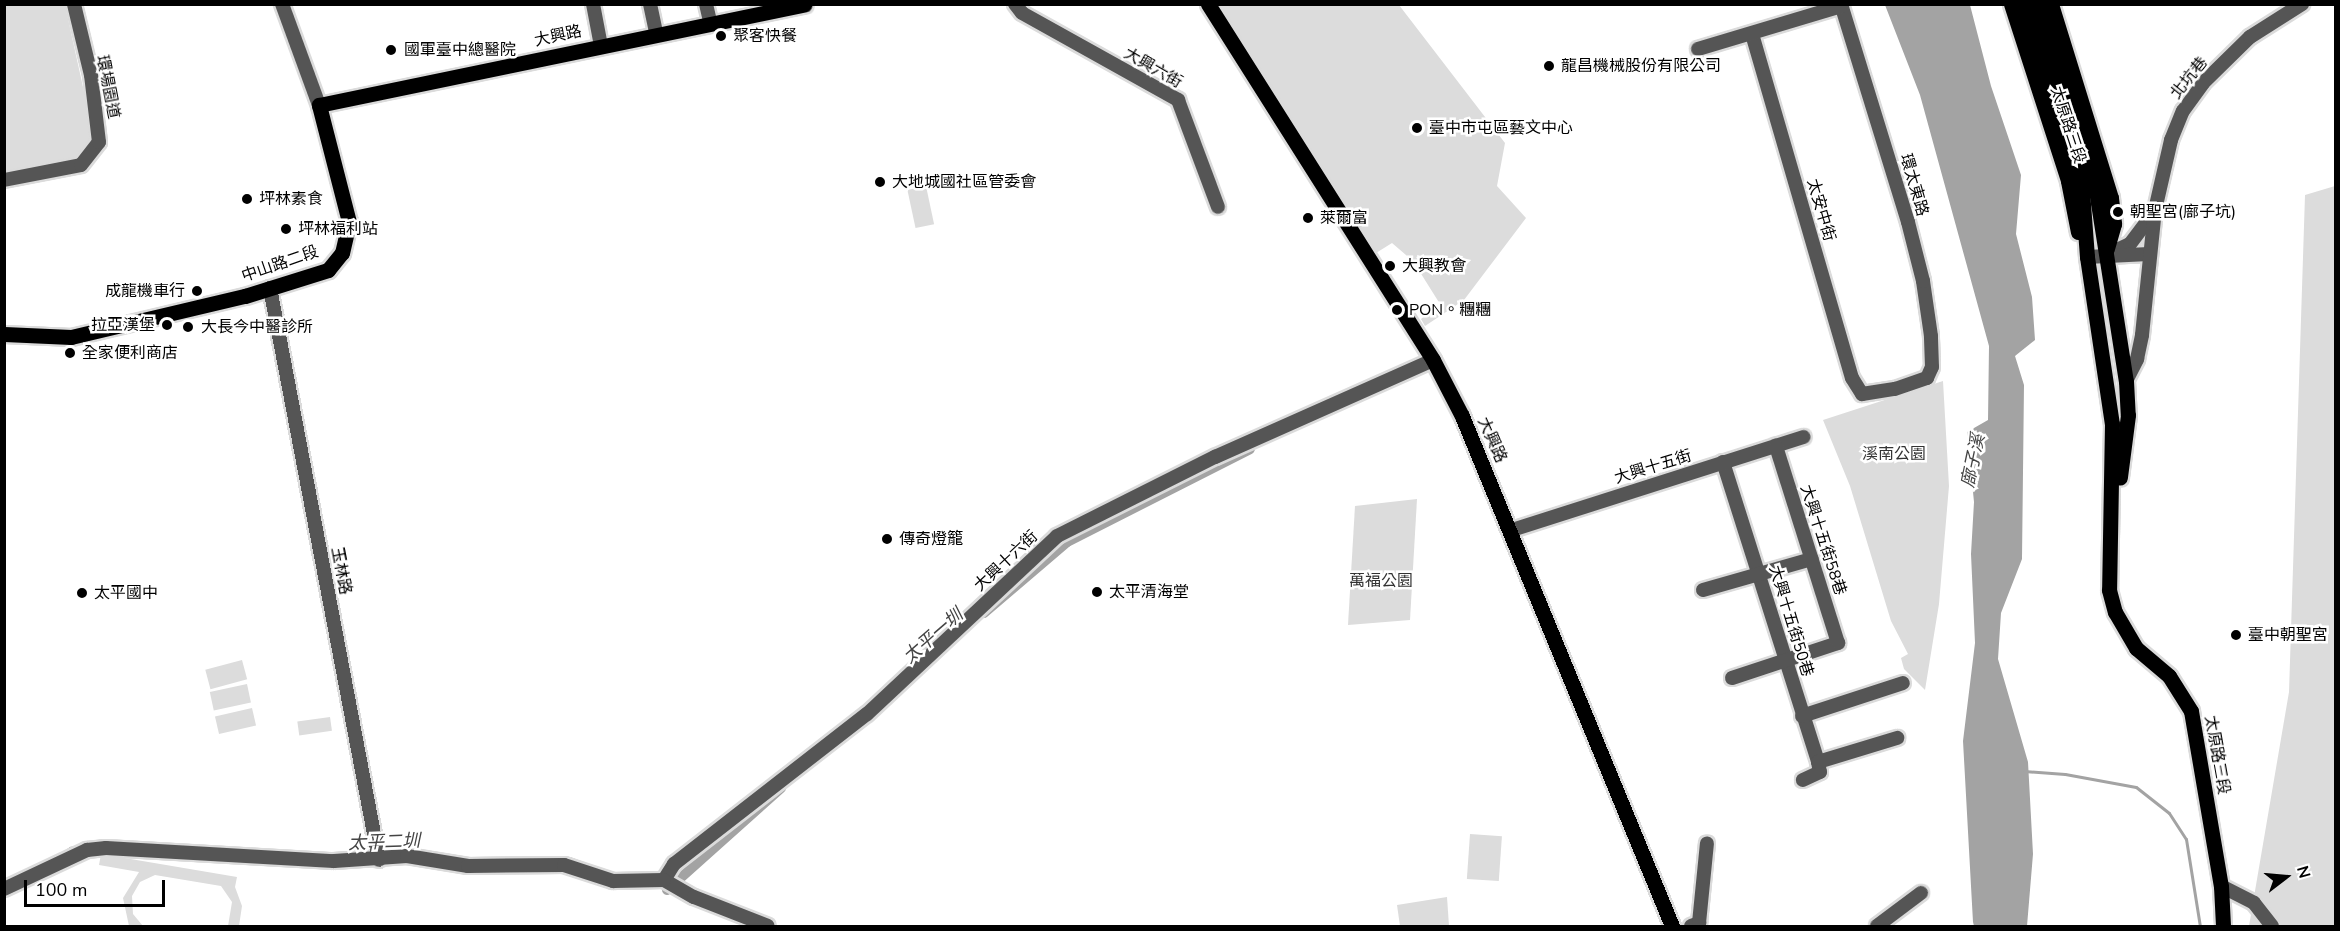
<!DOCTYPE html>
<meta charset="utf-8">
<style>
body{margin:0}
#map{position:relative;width:2340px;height:931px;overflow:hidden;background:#fff;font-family:"Nunito Sans","Noto Sans TC",sans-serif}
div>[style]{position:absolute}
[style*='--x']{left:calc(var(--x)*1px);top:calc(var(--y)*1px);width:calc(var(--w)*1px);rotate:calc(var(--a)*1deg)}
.green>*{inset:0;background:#dcdcdc;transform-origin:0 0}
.water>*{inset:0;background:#a3a3a3}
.stream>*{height:3px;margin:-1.5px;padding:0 1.5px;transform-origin:1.5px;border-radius:1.5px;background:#a3a3a3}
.canal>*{height:10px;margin:-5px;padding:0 5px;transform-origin:5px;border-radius:5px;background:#a3a3a3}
.roads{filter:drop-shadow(2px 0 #dbdbdb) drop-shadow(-2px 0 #dbdbdb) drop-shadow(0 2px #dbdbdb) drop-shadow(0 -2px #dbdbdb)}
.minor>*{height:14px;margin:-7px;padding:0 7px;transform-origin:7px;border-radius:7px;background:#555}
.major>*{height:15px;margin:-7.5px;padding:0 7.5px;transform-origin:7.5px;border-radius:7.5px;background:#000}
.dots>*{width:16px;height:16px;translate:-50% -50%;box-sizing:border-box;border:3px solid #fff;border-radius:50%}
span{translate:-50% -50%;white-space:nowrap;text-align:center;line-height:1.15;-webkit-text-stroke:5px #fff;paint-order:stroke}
.street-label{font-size:16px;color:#000}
.poi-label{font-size:16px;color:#000}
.left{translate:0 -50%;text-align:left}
.right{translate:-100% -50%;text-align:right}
.park-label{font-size:16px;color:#333}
.water-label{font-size:18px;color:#444;font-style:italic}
.frame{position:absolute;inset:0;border:6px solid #000;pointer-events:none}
.north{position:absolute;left:2256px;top:847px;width:60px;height:60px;-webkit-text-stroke:4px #fff;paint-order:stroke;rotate:74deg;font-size:16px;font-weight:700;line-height:24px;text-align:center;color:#000}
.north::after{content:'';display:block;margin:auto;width:21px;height:27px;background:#000;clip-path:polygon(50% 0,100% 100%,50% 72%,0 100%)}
.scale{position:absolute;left:24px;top:880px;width:141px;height:27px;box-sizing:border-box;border:3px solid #000;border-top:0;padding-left:8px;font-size:18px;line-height:21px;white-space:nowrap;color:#000;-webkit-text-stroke:4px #fff;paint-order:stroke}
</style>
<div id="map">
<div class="green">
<i style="clip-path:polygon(5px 5px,65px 5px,94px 137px,78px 160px,5px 174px)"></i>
<i style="clip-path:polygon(1219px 5px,1399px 5px,1505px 143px,1497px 186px,1526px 218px,1464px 300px,1425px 326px,1421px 319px,1440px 304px,1413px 261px,1392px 243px,1376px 253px)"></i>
<i style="left:926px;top:186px;width:39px;height:19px;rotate:78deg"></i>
<i style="clip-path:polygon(2335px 186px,2335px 926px,2249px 926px,2289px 692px,2305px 195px)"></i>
<i style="clip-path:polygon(1943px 381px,1949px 486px,1939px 604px,1925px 690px,1904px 669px,1901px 658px,1908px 654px,1891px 621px,1850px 486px,1823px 420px)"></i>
<i style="clip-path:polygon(1417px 499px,1410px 620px,1348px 625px,1355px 506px)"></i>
<i style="left:242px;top:660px;width:20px;height:38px;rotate:75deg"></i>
<i style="left:247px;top:684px;width:19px;height:38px;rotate:78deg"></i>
<i style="left:252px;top:708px;width:18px;height:38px;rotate:77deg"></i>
<i style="left:330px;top:717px;width:14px;height:33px;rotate:82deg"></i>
<i style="left:1470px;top:834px;width:32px;height:45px;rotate:4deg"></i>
<i style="clip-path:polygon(101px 854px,237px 877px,235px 887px,242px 906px,239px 926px,228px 926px,232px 902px,221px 886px,155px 875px,140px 882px,132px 896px,133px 914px,143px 926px,129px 926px,123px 898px,139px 872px,99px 865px)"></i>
<i style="clip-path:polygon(1447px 897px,1449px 926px,1400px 926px,1397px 905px)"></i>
</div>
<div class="water">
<i style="clip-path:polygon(1885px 5px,1970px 5px,1991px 86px,2021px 175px,2016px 234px,2032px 297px,2035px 340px,2015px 356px,2024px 385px,2022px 559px,2001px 613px,1998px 659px,2028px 762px,2033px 854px,2027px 926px,1974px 926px,1973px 922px,1963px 741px,1975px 643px,1971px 554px,1974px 502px,1967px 432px,1988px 420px,1989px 346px,1920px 95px)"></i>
</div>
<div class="stream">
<i style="--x:2024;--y:771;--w:41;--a:4.2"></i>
<i style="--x:2065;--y:774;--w:72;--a:10.4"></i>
<i style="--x:2136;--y:787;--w:42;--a:38.2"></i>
<i style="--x:2169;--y:813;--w:31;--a:57"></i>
<i style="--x:2186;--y:839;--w:88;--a:80.9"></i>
<i style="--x:556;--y:858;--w:13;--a:0"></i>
<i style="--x:569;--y:858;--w:29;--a:20"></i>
<i style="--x:50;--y:861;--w:24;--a:-33"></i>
<i style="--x:70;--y:848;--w:33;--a:-14"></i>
<i style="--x:102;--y:840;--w:146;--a:3.5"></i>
<i style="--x:610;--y:874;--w:32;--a:2"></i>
<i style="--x:660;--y:886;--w:14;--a:25"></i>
</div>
<div class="canal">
<i style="--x:984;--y:613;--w:109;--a:-40.5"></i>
<i style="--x:1067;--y:542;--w:205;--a:-26.9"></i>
<i style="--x:667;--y:890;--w:153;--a:-41.8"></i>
</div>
<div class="roads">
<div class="minor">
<i style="--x:282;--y:4;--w:108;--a:69.9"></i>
<i style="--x:593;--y:4;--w:43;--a:79.2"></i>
<i style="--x:650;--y:4;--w:30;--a:78"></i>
<i style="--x:706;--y:4;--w:18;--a:77"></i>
<i style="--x:1015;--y:4;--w:11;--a:52"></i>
<i style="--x:1022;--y:13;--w:179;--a:29.1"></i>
<i style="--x:1178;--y:100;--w:114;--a:69.5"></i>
<i style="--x:1752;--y:34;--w:358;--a:73.8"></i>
<i style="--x:1852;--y:378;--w:19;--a:58"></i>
<i style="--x:1862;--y:394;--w:33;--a:-9"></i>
<i style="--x:1895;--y:389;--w:34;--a:-19"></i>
<i style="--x:1927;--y:378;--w:12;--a:-66"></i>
<i style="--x:1932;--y:367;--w:31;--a:-92"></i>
<i style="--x:1931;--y:336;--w:56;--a:-98.3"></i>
<i style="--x:1923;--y:281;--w:61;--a:-104.3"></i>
<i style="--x:1908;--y:222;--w:228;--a:-107.1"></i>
<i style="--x:1698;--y:49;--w:149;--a:-16.7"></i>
<i style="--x:4;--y:180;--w:78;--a:-11"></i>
<i style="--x:81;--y:165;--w:29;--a:-52"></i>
<i style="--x:99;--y:142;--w:67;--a:-96.8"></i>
<i style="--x:91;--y:75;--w:73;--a:-103.5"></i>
<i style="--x:2106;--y:255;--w:26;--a:-25"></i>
<i style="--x:2130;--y:244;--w:38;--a:-53"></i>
<i style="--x:2087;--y:257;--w:62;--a:-2.8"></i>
<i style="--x:270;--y:288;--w:582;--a:79.21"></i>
<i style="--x:2126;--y:381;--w:25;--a:-63"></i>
<i style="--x:2137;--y:359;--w:25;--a:-78"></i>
<i style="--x:2142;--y:335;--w:126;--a:-84.1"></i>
<i style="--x:2155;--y:210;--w:72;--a:-77.1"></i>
<i style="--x:2171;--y:140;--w:31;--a:-68"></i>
<i style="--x:2183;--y:111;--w:34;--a:-54"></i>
<i style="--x:2203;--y:83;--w:66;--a:-44.4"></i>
<i style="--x:2250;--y:37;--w:62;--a:-32.4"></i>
<i style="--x:1723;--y:462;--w:315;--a:72.4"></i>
<i style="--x:1818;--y:762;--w:10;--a:79"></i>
<i style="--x:1820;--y:772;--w:19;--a:155"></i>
<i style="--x:1512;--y:530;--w:306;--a:-17.7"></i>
<i style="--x:1703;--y:590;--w:113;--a:-15.9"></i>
<i style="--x:1732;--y:678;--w:112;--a:-18.3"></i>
<i style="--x:1838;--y:643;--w:207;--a:-107.5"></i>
<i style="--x:1802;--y:716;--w:106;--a:-18.1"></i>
<i style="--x:1818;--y:762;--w:83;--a:-16.9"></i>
<i style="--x:664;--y:880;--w:19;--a:-58"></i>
<i style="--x:674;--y:864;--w:244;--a:-37.9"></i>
<i style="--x:867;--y:714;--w:260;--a:-43.1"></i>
<i style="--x:1057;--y:536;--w:177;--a:-26.6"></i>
<i style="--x:1215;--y:457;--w:239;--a:-24"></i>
<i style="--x:664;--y:880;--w:34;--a:30"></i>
<i style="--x:694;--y:897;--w:79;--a:21.4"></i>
<i style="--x:2221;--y:886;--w:37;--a:27"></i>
<i style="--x:2254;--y:903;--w:29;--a:52"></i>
<i style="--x:4;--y:889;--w:92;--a:-25.2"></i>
<i style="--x:87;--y:850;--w:19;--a:-6"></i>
<i style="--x:106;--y:848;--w:228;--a:3.3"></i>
<i style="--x:334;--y:861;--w:73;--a:-3.9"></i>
<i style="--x:407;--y:856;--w:62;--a:9.3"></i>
<i style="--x:468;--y:866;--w:96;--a:-0.6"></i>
<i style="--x:564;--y:865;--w:52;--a:18.1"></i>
<i style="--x:613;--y:881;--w:51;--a:-1.1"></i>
<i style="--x:1691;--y:926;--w:9;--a:-21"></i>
<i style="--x:1699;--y:923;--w:80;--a:-84.3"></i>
<i style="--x:1877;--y:926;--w:55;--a:-36.9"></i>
</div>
<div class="major">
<i style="--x:1208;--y:4;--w:421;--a:57.7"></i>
<i style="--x:1433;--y:360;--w:63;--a:62.6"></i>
<i style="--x:1462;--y:416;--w:552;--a:67.62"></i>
<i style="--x:2011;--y:4;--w:186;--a:72.1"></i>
<i style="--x:2068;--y:181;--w:52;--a:78.9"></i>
<i style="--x:2025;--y:4;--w:182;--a:72.1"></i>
<i style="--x:2081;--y:177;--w:80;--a:85.7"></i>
<i style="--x:2087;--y:257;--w:169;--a:81.5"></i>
<i style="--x:2112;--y:424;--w:166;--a:91"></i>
<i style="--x:2109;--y:590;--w:23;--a:75"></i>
<i style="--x:2115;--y:612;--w:42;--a:59.7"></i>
<i style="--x:2136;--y:648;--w:43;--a:40.3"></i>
<i style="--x:2169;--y:676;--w:41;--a:57.8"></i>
<i style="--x:2191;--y:711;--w:178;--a:80.3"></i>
<i style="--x:2221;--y:886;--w:40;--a:87.1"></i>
<i style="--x:2038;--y:4;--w:179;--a:72.1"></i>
<i style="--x:2093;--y:174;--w:29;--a:80"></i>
<i style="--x:2098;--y:203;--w:180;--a:81.1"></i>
<i style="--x:2126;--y:381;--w:34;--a:87"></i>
<i style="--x:2128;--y:415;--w:63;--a:97.4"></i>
<i style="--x:2051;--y:4;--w:203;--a:72.8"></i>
<i style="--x:2111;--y:198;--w:26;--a:83"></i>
<i style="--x:2114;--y:224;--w:26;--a:106"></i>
<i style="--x:4;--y:334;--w:67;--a:2.6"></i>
<i style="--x:71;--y:337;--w:179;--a:-13.3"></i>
<i style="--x:245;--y:296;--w:87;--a:-17.4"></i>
<i style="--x:328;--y:270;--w:22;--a:-51"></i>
<i style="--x:342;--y:253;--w:32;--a:-77"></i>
<i style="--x:349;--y:222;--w:121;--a:-104.4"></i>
<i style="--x:319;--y:105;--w:496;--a:-11.7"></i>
</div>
</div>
<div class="dots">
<i style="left:721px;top:36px;background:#000"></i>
<i style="left:391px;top:50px;background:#000"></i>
<i style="left:1549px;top:66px;background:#000"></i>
<i style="left:1417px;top:128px;background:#000"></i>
<i style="left:880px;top:182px;background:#000"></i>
<i style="left:247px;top:199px;background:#000"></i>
<i style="left:2118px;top:212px;background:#000"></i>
<i style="left:1308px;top:218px;background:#000"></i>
<i style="left:286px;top:229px;background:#000"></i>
<i style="left:1390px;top:266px;background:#000"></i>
<i style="left:197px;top:291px;background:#000"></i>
<i style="left:1397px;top:310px;background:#000"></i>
<i style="left:167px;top:325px;background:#000"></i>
<i style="left:188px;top:327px;background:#000"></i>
<i style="left:70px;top:353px;background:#000"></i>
<i style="left:887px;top:539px;background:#000"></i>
<i style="left:1097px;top:592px;background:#000"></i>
<i style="left:82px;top:593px;background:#000"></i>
<i style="left:2236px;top:635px;background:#000"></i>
</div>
<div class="street-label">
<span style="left:558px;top:36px;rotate:-12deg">大興路</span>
<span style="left:1153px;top:68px;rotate:30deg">大興六街</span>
<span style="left:2189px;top:78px;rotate:-51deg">北坑巷</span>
<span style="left:108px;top:87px;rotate:79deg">環場園道</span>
<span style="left:2068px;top:125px;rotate:72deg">太原路三段</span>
<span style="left:1914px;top:185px;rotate:74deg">環太東路</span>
<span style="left:1821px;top:210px;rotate:74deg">太安中街</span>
<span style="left:280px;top:264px;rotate:-19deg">中山路二段</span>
<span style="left:1492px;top:440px;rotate:66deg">大興路</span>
<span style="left:1653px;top:467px;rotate:-17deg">大興十五街</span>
<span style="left:1823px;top:540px;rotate:72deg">大興十五街58巷</span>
<span style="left:1006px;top:561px;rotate:-43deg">大興十六街</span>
<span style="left:341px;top:571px;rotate:79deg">玉林路</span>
<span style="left:1791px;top:621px;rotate:73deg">大興十五街50巷</span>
<span style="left:2217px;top:755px;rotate:80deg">太原路三段</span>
</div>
<div class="poi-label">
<span class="left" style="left:733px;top:36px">聚客快餐</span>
<span class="left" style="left:404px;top:50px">國軍臺中總醫院</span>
<span class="left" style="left:1561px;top:66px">龍昌機械股份有限公司</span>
<span class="left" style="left:1429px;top:128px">臺中市屯區藝文中心</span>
<span class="left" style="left:892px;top:182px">大地城國社區管委會</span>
<span class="left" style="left:259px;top:199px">坪林素食</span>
<span class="left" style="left:2130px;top:212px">朝聖宮(廍子坑)</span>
<span class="left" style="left:1320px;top:218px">萊爾富</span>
<span class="left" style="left:298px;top:229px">坪林福利站</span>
<span class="left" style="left:1402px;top:266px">大興教會</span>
<span class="right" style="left:185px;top:291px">成龍機車行</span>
<span class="left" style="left:1409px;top:310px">PON。糰糰</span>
<span class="right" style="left:155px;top:325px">拉亞漢堡</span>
<span class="left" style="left:201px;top:327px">大長今中醫診所</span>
<span class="left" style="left:82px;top:353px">全家便利商店</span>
<span class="left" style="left:899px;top:539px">傳奇燈籠</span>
<span class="left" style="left:1109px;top:592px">太平清海堂</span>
<span class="left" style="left:94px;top:593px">太平國中</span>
<span class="left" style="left:2248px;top:635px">臺中朝聖宮</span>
</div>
<div class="park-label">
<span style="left:1894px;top:454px">溪南公園</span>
<span style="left:1381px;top:581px">萬福公園</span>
</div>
<div class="water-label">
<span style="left:1973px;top:461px;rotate:-78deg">廍子溪</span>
<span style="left:933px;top:636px;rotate:-41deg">太平一圳</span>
<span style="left:384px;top:842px;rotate:-2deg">太平二圳</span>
</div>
<div class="frame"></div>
<div class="north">N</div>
<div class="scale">100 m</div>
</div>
